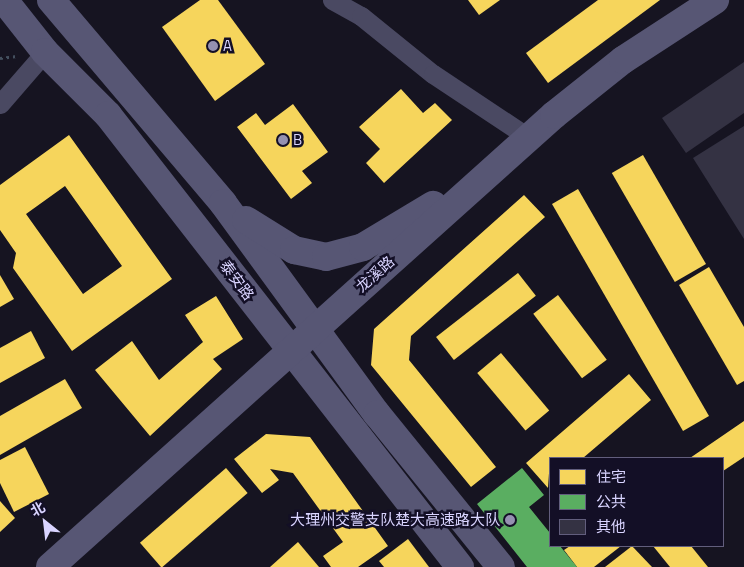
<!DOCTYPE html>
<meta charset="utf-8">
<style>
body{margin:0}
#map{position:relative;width:744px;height:567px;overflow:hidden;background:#161421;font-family:"Titillium Web","Noto Sans SC",sans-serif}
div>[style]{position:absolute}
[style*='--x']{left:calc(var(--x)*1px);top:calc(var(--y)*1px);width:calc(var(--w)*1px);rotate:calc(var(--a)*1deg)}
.homes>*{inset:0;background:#f6d55c;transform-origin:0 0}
.public>*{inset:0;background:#5aae61}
.building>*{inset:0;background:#343243}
.path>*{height:3px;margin-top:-1.5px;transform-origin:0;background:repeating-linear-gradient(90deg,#44505f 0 2.5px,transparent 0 6.5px)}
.street>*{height:19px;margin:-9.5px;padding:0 9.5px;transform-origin:9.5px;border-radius:9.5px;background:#4a4962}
.secondary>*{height:28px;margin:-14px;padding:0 14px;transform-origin:14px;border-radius:14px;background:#575674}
.dots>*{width:14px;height:14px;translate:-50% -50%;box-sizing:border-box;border:2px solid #130f26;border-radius:50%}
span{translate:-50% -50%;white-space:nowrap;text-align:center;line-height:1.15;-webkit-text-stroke:5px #130f26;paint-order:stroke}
.poi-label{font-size:15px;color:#d9d4ff}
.left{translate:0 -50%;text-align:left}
.right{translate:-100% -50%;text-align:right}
.street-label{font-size:15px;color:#d9d4ff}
.legend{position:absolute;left:549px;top:457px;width:175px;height:90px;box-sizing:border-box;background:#130f26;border:1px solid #625e7d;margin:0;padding:6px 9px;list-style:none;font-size:15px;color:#d9d4ff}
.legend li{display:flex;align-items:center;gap:10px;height:25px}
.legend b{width:25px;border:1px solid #625e7d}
.north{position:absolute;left:20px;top:497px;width:50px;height:50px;-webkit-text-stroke:4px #130f26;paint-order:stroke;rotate:331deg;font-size:14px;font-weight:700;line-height:20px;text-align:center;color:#d9d4ff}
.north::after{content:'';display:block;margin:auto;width:18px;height:22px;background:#d9d4ff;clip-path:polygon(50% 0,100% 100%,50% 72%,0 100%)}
</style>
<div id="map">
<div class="homes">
<i style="clip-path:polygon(200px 0,218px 0,265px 64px,215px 101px,162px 27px)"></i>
<i style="clip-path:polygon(468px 0,500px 0,479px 15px)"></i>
<i style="clip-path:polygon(598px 0,660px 0,548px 83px,526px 53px)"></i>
<i style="clip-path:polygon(401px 89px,423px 113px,435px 103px,452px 120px,384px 183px,366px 163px,380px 149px,359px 127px)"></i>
<i style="clip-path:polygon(293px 104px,328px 152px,302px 171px,312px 183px,291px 199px,237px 127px,256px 113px,265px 125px)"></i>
<i style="clip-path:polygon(evenodd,69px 135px,172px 279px,72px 351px,13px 268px,16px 253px,0 230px,0 185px,69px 135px,65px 186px,122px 266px,83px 294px,26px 214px,65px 186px)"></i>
<i style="left:643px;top:155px;width:126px;height:36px;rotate:60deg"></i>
<i style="left:578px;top:189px;width:262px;height:30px;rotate:60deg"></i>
<i style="clip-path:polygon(524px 195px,545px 217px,411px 336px,409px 360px,496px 467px,471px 487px,371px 365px,374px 329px)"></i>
<i style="clip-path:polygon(709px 267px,744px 327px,744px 381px,737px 385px,679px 285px)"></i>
<i style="left:518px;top:273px;width:29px;height:104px;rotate:52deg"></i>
<i style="clip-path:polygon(0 275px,14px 299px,0 307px)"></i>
<i style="left:558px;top:295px;width:81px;height:31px;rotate:53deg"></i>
<i style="clip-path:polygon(216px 296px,243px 339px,213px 359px,222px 369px,150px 436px,95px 370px,132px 341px,159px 380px,203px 342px,185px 315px)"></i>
<i style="clip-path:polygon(31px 331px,45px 358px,0 383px,0 348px)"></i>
<i style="left:501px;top:353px;width:75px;height:31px;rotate:50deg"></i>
<i style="clip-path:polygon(629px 374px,651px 400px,583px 458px,550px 458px,548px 488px,526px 463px)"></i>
<i style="clip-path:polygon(65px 379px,82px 408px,0 455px,0 416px)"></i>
<i style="clip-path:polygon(744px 421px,744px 457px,723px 471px,723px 458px,690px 458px)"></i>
<i style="clip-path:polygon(266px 434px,310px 437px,388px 546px,358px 567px,331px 567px,323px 556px,343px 542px,293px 473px,270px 469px,279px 480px,262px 493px,234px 459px)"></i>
<i style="clip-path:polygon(25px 447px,49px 494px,14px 512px,0 483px,0 460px)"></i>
<i style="left:226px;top:468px;width:33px;height:114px;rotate:49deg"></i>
<i style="clip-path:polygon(0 501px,15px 518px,0 532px)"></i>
<i style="clip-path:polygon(408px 539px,429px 567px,384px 567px,379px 561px)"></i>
<i style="clip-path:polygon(298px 542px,319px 567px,270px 567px)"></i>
<i style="clip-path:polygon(570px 546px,621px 546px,594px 567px,577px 567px,564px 550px)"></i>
<i style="clip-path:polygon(632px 546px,652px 567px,605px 567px)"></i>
<i style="clip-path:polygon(653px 546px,691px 546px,708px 567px,670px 567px)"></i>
</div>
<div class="public">
<i style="clip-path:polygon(522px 468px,544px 495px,529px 507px,550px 533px,550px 546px,560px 546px,577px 567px,527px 567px,477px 504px)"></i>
</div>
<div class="building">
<i style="clip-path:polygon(744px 62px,744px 113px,686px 153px,662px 118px)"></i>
<i style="clip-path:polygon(744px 126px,744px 239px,693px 158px)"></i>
</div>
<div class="path">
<i style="--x:0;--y:58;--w:17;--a:-7"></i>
</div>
<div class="street">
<i style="--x:332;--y:0;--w:33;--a:29"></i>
<i style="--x:361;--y:16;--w:92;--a:38.9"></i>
<i style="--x:433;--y:74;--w:114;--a:33.6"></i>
<i style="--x:0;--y:104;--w:69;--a:-49.1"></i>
</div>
<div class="secondary">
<i style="--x:4;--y:0;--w:66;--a:51.7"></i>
<i style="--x:45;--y:52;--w:89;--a:45"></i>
<i style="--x:108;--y:115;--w:573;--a:52.09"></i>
<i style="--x:51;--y:0;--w:266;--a:49.7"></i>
<i style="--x:223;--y:203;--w:261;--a:53.9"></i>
<i style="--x:377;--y:414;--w:197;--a:51"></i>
<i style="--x:246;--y:220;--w:57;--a:32"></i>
<i style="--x:294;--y:250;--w:33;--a:12"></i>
<i style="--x:326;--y:257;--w:38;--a:-15"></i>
<i style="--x:363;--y:247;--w:82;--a:-31"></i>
<i style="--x:50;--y:567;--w:677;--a:-41.89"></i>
<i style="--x:554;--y:115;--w:88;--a:-38.6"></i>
<i style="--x:623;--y:60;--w:110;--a:-33.1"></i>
</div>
<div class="dots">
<i style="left:213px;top:46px;background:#9591b1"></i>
<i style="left:283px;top:140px;background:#9591b1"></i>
<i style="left:510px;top:520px;background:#9591b1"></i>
</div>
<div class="poi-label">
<span class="left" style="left:223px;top:46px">A</span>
<span class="left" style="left:293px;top:140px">B</span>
<span class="right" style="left:500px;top:520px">大理州交警支队楚大高速路大队</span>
</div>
<div class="street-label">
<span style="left:375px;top:274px;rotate:-42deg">龙溪路</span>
<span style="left:237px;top:280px;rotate:53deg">泰安路</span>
</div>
<ul class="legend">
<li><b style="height:14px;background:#f6d55c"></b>住宅</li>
<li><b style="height:14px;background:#5aae61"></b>公共</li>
<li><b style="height:14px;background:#343243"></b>其他</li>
</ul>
<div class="north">北</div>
</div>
